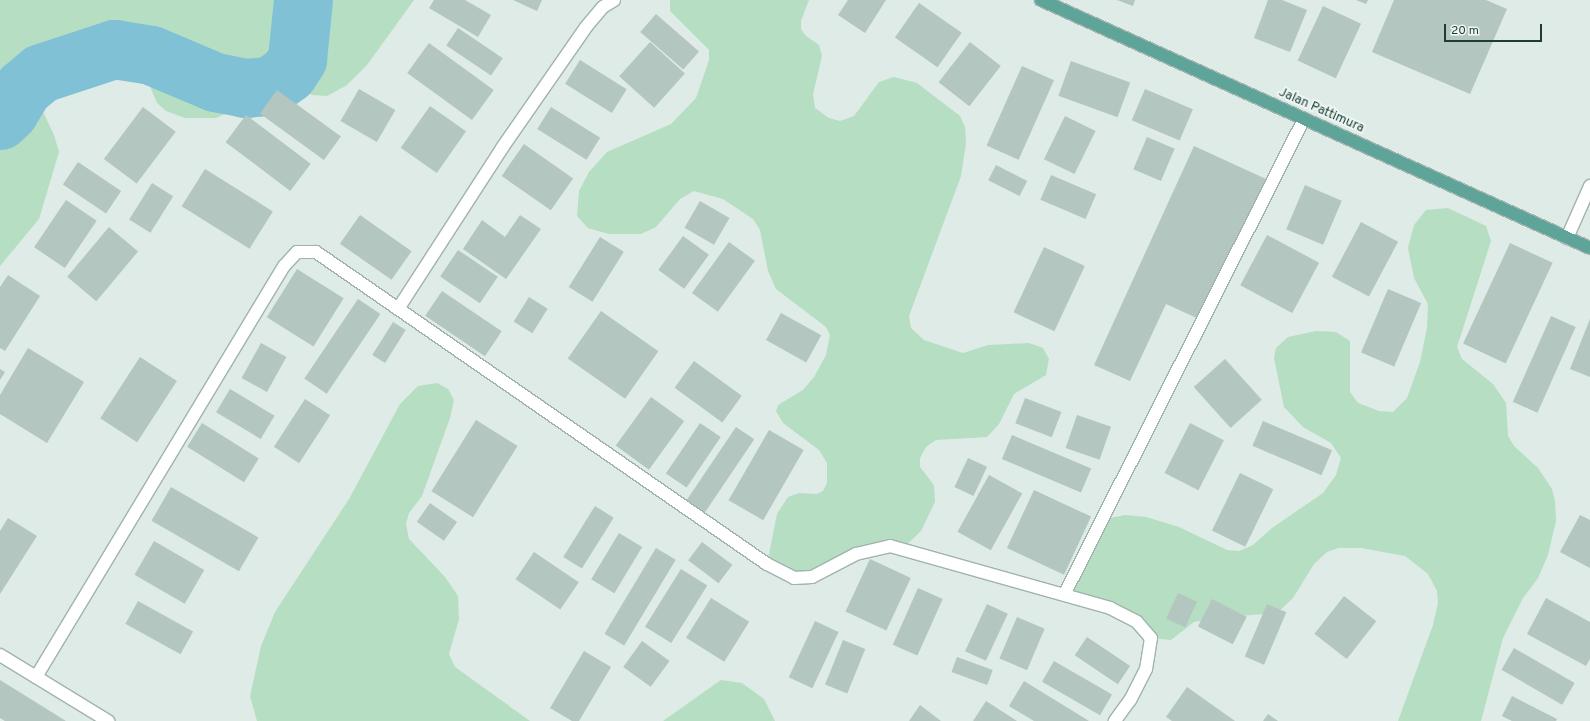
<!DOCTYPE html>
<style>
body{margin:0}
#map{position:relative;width:1590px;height:721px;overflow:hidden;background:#deebe6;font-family:Overpass,sans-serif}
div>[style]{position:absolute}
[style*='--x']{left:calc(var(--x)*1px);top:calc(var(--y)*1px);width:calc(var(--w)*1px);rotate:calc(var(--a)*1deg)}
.green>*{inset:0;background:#b5dec3}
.river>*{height:59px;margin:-29.5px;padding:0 29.5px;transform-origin:29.5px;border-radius:29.5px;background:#81c1d5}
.building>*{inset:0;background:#b3c6bf;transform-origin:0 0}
.roads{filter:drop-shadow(1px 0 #a1b3ae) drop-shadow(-1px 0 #a1b3ae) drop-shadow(0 1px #a1b3ae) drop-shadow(0 -1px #a1b3ae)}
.minor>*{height:12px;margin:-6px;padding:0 6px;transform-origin:6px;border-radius:6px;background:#fff}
.major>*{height:12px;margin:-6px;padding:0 6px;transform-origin:6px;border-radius:6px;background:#5fa498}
span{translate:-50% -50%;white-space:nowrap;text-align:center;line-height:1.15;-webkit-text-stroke:4px #eef7f4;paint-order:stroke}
.street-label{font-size:13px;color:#1e3b36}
.scale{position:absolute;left:1444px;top:24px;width:98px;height:18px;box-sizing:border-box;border:2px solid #1e3b36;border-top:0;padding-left:5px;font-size:12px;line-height:14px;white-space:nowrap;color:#1e3b36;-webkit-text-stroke:3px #eef7f4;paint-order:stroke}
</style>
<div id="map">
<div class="green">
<i style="clip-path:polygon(0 0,414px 0,367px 65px,347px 85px,327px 96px,312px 95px,284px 76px,248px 103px,216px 118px,185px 118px,166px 111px,157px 103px,149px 84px,151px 55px,114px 49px,41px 73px,37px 99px,54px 135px,59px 152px,39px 219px,0 266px)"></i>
<i style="clip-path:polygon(670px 0,809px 0,801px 21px,801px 29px,806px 36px,819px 45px,822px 56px,813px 94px,815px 108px,829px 118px,840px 121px,854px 116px,879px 82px,894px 77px,917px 83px,960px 116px,965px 127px,966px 143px,961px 176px,909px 316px,911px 328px,924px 340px,963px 353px,988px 345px,1029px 343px,1043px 348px,1049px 359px,1046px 375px,1014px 394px,999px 424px,987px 437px,936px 440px,926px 447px,920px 458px,920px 467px,934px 485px,935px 502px,921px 531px,901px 550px,890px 546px,812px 577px,767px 564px,777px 514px,788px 497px,799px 493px,817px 494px,823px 491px,827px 483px,827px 463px,819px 450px,783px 423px,776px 411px,778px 405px,803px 390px,814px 377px,826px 355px,830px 335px,826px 327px,776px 289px,768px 271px,760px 230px,753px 219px,723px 199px,694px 191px,680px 199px,656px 227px,641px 234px,609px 234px,588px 228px,577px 216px,579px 191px,589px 172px,607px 152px,671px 124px,696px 98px,709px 60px,709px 50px,670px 11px)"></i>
<i style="clip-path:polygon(1448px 208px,1486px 226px,1491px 241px,1457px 347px,1462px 359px,1493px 384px,1506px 403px,1508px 436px,1514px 446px,1538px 468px,1552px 489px,1555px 501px,1556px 521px,1548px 555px,1538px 578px,1523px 598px,1503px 638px,1481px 721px,1398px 721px,1433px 625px,1438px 603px,1437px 591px,1428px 574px,1405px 556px,1361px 548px,1338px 548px,1327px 552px,1314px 564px,1293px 598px,1277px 613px,1224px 617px,1194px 622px,1171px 640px,1151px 638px,1137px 622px,1064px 595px,1101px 520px,1125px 515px,1146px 517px,1179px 527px,1227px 550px,1239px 551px,1253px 545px,1272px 528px,1323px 493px,1336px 475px,1341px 458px,1331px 443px,1303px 427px,1284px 407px,1274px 358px,1276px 348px,1288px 337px,1316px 331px,1336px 332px,1350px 341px,1350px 392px,1358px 403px,1379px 411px,1393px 412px,1407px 398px,1420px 362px,1427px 328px,1428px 304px,1414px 278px,1408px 248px,1414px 225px,1426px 210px)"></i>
<i style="clip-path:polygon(437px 383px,448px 389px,454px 400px,450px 418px,422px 496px,409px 513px,406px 524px,409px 539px,445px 577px,458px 596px,459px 619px,449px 654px,455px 667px,530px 721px,257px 721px,250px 696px,261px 646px,275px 612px,349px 499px,400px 404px,418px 386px)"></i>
<i style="clip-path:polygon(721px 680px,742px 683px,764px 699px,775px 721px,663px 721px)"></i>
</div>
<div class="river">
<i style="--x:0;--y:120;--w:13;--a:-45"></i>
<i style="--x:9;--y:111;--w:27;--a:-59"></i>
<i style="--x:23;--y:88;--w:23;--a:-40"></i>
<i style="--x:41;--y:73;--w:77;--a:-18.2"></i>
<i style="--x:114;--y:49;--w:37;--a:9"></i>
<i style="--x:151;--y:55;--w:69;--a:22.9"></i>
<i style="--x:215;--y:82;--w:31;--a:11"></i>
<i style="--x:245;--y:88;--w:25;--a:-5"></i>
<i style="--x:270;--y:86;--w:22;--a:-36"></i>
<i style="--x:288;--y:73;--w:17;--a:-57"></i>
<i style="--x:297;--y:59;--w:59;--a:-84.2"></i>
</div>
<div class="building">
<i style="clip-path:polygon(434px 0,465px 0,491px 15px,478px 37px,429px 8px)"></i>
<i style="clip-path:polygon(513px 0,542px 0,537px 11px)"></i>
<i style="clip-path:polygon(848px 0,886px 0,865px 33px,838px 15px)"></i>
<i style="clip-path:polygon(1117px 0,1135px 0,1133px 6px)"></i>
<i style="clip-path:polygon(1268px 0,1282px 0,1307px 10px,1290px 52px,1254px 38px)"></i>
<i style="clip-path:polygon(1356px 0,1368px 0,1366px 4px)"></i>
<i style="clip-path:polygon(1394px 0,1486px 0,1507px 9px,1470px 94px,1372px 52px)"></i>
<i style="left:919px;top:3px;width:52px;height:42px;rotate:35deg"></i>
<i style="left:1323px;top:6px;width:42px;height:60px;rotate:25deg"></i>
<i style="left:656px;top:14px;width:57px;height:24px;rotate:41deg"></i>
<i style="left:458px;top:28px;width:54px;height:21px;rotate:34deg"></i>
<i style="left:650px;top:42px;width:47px;height:46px;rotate:42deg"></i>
<i style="left:970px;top:42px;width:39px;height:51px;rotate:38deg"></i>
<i style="left:429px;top:43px;width:80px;height:37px;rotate:36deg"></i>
<i style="left:580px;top:60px;width:55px;height:28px;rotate:32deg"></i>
<i style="left:1071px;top:61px;width:63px;height:37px;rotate:20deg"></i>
<i style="left:1022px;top:66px;width:35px;height:87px;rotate:24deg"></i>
<i style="left:359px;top:89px;width:42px;height:37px;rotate:30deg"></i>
<i style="left:1145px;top:89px;width:52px;height:34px;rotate:23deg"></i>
<i style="left:277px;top:90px;width:79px;height:29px;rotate:36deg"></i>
<i style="left:430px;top:106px;width:44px;height:51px;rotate:35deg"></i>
<i style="left:143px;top:107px;width:41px;height:65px;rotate:37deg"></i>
<i style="left:551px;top:107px;width:58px;height:26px;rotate:32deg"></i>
<i style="left:246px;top:115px;width:81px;height:34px;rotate:37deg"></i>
<i style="left:1065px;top:116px;width:34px;height:48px;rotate:26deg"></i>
<i style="left:1147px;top:137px;width:30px;height:35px;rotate:23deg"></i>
<i style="left:524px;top:144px;width:60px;height:39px;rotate:35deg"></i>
<i style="clip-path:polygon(1194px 146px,1266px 179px,1201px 320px,1166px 304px,1130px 381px,1094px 365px)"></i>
<i style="left:78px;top:162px;width:52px;height:27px;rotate:34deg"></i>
<i style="left:996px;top:165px;width:35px;height:17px;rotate:27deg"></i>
<i style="left:205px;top:169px;width:80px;height:44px;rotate:32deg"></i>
<i style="left:1051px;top:175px;width:49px;height:27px;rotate:23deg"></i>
<i style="left:152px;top:183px;width:25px;height:43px;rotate:32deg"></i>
<i style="left:1305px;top:185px;width:40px;height:48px;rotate:23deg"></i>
<i style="left:66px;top:200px;width:37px;height:57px;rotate:34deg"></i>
<i style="left:700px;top:201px;width:34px;height:31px;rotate:30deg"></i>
<i style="left:360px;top:215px;width:63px;height:35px;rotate:35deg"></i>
<i style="clip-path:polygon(520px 215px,541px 229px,506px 279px,463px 249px,482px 220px,505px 237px)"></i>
<i style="left:1361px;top:222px;width:42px;height:62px;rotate:28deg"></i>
<i style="left:109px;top:227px;width:38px;height:65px;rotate:40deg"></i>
<i style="left:1267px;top:235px;width:59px;height:57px;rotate:28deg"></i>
<i style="left:683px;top:236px;width:32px;height:42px;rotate:36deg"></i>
<i style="left:600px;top:237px;width:28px;height:59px;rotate:32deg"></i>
<i style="left:729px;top:242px;width:32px;height:63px;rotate:36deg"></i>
<i style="left:1510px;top:243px;width:47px;height:111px;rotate:25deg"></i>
<i style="left:1044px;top:247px;width:45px;height:72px;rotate:25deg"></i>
<i style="left:458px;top:250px;width:48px;height:32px;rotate:34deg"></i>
<i style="left:297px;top:269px;width:55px;height:57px;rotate:32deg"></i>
<i style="clip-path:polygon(8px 275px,40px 296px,5px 351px,0 348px,0 287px)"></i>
<i style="left:1388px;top:289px;width:36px;height:69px;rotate:23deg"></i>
<i style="left:442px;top:291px;width:72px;height:30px;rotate:34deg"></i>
<i style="left:529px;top:297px;width:22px;height:29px;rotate:32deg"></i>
<i style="left:358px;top:299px;width:27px;height:96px;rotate:34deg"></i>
<i style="left:601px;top:311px;width:70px;height:58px;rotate:35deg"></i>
<i style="left:781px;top:313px;width:46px;height:31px;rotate:29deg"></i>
<i style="left:1551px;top:316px;width:27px;height:94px;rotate:24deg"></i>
<i style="clip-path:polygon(1590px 319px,1590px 377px,1570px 369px)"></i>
<i style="left:393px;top:322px;width:15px;height:39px;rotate:32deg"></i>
<i style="left:261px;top:343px;width:29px;height:40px;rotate:29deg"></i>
<i style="clip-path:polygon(28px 348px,84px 382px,47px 443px,0 414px,0 395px)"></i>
<i style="left:140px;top:357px;width:44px;height:73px;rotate:33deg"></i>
<i style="left:1225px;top:359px;width:55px;height:42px;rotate:48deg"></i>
<i style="left:694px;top:361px;width:59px;height:33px;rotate:36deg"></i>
<i style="clip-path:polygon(0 369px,5px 372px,0 380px)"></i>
<i style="left:230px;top:389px;width:52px;height:27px;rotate:31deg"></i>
<i style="left:651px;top:397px;width:41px;height:60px;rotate:36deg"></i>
<i style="left:1025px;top:398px;width:39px;height:27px;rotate:21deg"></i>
<i style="left:305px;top:399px;width:30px;height:57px;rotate:33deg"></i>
<i style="left:1077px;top:415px;width:36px;height:35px;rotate:19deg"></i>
<i style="left:476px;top:420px;width:49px;height:84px;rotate:32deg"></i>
<i style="left:1263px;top:421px;width:75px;height:27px;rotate:23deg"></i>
<i style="left:202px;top:423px;width:67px;height:28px;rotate:32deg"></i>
<i style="left:700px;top:423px;width:25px;height:61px;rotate:34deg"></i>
<i style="left:1190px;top:423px;width:38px;height:56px;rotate:27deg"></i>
<i style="left:736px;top:427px;width:22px;height:88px;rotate:34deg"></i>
<i style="left:769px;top:430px;width:40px;height:81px;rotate:30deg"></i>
<i style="left:1012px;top:435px;width:86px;height:26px;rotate:23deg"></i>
<i style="left:968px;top:458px;width:21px;height:32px;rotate:25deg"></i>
<i style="left:1240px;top:473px;width:37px;height:64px;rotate:26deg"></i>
<i style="left:989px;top:475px;width:38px;height:65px;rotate:29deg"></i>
<i style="left:171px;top:487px;width:101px;height:39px;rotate:30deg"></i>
<i style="left:1034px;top:490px;width:63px;height:64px;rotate:25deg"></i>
<i style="left:430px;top:503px;width:33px;height:23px;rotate:35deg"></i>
<i style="left:595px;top:506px;width:22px;height:60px;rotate:32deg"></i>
<i style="clip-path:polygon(1580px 515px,1590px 520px,1590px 568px,1560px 552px)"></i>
<i style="clip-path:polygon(8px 518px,37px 536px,0 594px,0 531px)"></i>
<i style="left:619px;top:533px;width:27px;height:54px;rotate:31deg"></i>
<i style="left:154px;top:541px;width:58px;height:39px;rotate:30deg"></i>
<i style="left:702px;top:542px;width:38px;height:23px;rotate:37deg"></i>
<i style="left:656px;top:548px;width:23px;height:100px;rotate:31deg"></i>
<i style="left:534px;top:552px;width:54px;height:33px;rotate:34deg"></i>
<i style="left:870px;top:559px;width:45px;height:58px;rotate:25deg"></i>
<i style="left:681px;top:569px;width:31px;height:68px;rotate:32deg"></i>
<i style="left:918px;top:588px;width:27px;height:62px;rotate:24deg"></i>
<i style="left:1178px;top:593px;width:21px;height:28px;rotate:25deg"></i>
<i style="left:1344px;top:596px;width:41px;height:48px;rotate:38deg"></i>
<i style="left:711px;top:598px;width:45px;height:47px;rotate:32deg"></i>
<i style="clip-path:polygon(1546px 598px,1590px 622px,1590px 659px,1586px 666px,1527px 634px)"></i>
<i style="left:1212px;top:599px;width:39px;height:31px;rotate:27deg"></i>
<i style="left:138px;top:601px;width:63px;height:26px;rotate:29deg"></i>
<i style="left:987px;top:604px;width:23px;height:52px;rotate:25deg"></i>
<i style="left:1267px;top:604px;width:21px;height:57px;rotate:23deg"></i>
<i style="left:1017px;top:617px;width:30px;height:45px;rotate:23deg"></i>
<i style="left:815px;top:621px;width:26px;height:62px;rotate:25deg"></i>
<i style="left:1087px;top:637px;width:52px;height:22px;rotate:34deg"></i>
<i style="left:843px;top:640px;width:24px;height:48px;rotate:22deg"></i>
<i style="left:642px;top:641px;width:34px;height:32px;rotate:36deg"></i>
<i style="left:1514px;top:648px;width:70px;height:25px;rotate:30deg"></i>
<i style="clip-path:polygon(584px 651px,611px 667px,579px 721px,572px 721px,550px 708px)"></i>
<i style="left:957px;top:657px;width:38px;height:16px;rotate:20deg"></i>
<i style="left:1054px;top:661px;width:67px;height:24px;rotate:30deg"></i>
<i style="clip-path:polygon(0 680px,66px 721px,5px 721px,0 718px)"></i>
<i style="clip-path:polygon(1024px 681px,1089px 721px,1034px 721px,1009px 706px)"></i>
<i style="clip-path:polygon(1187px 687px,1235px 721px,1172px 721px,1166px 717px)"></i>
<i style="clip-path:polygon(1512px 696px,1557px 719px,1556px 721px,1512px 721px,1502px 716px)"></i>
<i style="clip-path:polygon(986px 701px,1017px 721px,973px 721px)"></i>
<i style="clip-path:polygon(920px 705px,941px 721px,909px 721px)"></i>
<i style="clip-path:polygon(1268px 714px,1278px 721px,1263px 721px)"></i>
</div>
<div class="roads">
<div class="minor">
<i style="--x:1567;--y:238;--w:57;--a:-66.1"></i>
<i style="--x:398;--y:309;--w:192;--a:-57.1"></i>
<i style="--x:502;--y:148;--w:147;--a:-55.2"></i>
<i style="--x:586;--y:27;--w:26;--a:-50"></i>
<i style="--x:603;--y:7;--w:13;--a:-32"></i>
<i style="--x:1064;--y:595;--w:533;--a:-63.24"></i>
<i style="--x:0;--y:655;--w:127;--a:31.4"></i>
<i style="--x:36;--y:677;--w:480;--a:-58.9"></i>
<i style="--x:284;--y:266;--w:19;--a:-47"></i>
<i style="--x:297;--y:252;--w:19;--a:0"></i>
<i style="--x:316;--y:252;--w:548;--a:34.68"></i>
<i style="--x:767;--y:564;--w:30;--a:27"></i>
<i style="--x:794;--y:578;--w:18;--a:-3"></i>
<i style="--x:812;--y:577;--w:50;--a:-27.6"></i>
<i style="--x:856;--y:554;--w:35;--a:-13"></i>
<i style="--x:890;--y:546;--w:229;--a:15.7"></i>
<i style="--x:1110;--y:608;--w:30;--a:27"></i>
<i style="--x:1137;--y:622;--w:21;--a:49"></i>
<i style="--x:1151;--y:638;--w:31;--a:99"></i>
<i style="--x:1146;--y:669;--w:35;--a:117"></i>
<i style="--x:1130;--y:700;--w:26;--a:126"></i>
</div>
<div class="major">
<i style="--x:1041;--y:0;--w:602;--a:24.31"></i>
</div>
</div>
<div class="street-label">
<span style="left:1321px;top:111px;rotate:24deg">Jalan Pattimura</span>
</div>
<div class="scale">20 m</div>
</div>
